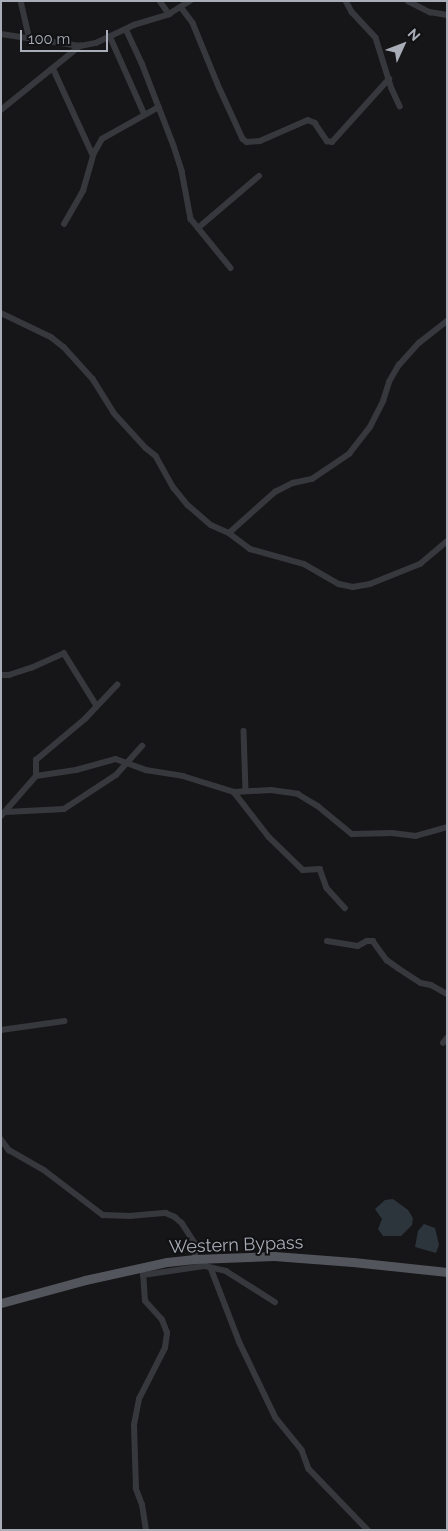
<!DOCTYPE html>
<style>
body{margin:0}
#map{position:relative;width:448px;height:1531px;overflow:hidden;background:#161618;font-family:Raleway,sans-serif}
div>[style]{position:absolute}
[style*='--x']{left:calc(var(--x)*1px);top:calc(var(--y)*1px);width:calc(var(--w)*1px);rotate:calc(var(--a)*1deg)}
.water>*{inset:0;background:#2c353c}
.street>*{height:5.5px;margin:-2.75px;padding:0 2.75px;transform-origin:2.75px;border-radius:2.75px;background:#37383d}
.primary>*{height:9px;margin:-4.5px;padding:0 4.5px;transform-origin:4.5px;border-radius:4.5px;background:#53555c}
span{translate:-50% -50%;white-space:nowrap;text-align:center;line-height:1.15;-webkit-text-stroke:4px #111113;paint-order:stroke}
.street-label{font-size:18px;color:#a8adb8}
.frame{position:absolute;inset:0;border:2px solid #a8adb8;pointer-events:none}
.north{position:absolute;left:378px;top:20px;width:50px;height:50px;-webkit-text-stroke:4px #111113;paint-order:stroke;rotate:47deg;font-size:14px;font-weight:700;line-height:20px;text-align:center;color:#a8adb8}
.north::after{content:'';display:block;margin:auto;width:18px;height:22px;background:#a8adb8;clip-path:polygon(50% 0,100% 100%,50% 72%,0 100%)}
.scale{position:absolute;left:20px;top:30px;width:88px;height:22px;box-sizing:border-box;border:2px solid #a8adb8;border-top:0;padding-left:6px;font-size:15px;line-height:18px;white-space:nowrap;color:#a8adb8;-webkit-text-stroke:4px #111113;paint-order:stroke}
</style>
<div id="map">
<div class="water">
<i style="clip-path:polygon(393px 1199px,408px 1210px,413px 1218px,412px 1225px,401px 1236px,383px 1236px,378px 1229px,382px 1219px,375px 1209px,385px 1200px)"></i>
<i style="clip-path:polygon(424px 1224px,435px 1228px,439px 1245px,436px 1253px,415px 1247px,418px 1231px)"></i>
</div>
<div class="street">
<i style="--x:21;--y:1;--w:39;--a:77"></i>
<i style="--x:160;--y:1;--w:16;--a:55"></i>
<i style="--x:346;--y:1;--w:13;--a:61"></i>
<i style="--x:352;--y:12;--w:35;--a:47"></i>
<i style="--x:376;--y:38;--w:53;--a:72.6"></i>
<i style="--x:392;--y:89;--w:19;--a:65"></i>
<i style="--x:408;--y:1;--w:25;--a:27"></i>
<i style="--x:430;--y:12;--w:17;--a:10"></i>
<i style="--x:181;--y:7;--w:20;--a:53"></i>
<i style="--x:193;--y:23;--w:71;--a:67.8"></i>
<i style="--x:220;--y:89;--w:55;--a:65.3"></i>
<i style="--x:243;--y:139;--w:5;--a:37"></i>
<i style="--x:247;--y:142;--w:13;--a:-4"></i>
<i style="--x:260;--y:141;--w:52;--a:-23.6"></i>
<i style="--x:308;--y:120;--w:8;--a:23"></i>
<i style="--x:315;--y:123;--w:22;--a:56"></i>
<i style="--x:327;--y:141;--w:5;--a:11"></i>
<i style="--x:332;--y:142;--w:85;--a:-47.9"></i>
<i style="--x:126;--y:29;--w:38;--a:65"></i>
<i style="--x:142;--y:63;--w:89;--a:68.9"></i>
<i style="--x:174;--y:146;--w:26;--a:72"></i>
<i style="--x:182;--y:171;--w:49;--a:79.4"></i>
<i style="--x:191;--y:219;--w:63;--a:50.8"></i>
<i style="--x:1;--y:34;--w:80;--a:8.6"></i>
<i style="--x:110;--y:36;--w:86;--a:66.1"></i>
<i style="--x:53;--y:68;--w:96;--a:65.3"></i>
<i style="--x:1;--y:110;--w:102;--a:-39"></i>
<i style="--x:80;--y:46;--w:16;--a:-11"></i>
<i style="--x:96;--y:43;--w:42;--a:-25.3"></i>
<i style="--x:134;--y:25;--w:37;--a:-17"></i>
<i style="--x:169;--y:14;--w:25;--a:-32"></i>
<i style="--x:64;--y:224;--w:38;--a:-60"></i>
<i style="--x:83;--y:191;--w:37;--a:-74"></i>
<i style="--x:93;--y:155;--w:18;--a:-61"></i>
<i style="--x:102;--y:139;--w:65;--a:-29.3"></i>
<i style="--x:198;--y:228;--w:80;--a:-40.4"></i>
<i style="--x:1;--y:313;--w:55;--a:25.6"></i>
<i style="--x:51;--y:337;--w:16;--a:38"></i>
<i style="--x:64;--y:347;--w:43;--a:47.8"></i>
<i style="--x:93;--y:379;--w:40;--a:58"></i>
<i style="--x:114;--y:413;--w:47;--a:47.6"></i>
<i style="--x:146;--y:448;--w:13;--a:39"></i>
<i style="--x:156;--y:456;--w:37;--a:61"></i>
<i style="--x:174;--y:488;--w:22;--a:51"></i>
<i style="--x:188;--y:505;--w:30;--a:41"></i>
<i style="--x:211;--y:525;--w:20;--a:24"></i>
<i style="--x:229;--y:533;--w:26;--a:37"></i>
<i style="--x:250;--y:549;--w:56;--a:15.5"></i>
<i style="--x:304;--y:564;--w:40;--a:29.7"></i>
<i style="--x:339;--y:584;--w:14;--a:12"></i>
<i style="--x:353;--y:587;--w:17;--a:-10"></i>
<i style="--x:370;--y:584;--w:54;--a:-21.8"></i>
<i style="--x:420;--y:564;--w:35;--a:-40"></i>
<i style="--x:229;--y:533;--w:62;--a:-41.7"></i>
<i style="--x:275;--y:492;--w:20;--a:-27"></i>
<i style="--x:293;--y:483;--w:19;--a:-12"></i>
<i style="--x:312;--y:479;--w:45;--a:-34"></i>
<i style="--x:349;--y:454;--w:34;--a:-52"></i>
<i style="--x:370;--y:427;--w:29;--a:-63"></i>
<i style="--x:383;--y:401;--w:20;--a:-72"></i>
<i style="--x:389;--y:382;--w:20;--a:-60"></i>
<i style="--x:399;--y:365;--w:30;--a:-48"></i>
<i style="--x:419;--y:343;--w:36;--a:-38"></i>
<i style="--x:1;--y:675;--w:8;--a:0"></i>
<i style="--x:9;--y:675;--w:23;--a:-18"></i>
<i style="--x:31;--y:668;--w:36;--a:-24"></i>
<i style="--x:64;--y:653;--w:62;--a:58.1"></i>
<i style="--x:244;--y:731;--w:60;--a:88.1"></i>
<i style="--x:36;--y:776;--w:16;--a:-90"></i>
<i style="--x:36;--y:760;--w:64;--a:-39.9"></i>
<i style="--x:85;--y:719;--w:47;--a:-46.7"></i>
<i style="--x:234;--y:792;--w:57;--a:52.1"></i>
<i style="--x:269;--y:837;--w:47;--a:44.1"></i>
<i style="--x:303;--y:870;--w:17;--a:-3"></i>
<i style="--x:320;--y:869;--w:20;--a:70"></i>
<i style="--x:327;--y:888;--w:27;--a:48"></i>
<i style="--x:6;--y:812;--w:58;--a:-3"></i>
<i style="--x:64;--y:809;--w:62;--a:-33.2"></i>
<i style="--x:116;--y:775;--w:39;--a:-48"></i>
<i style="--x:1;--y:816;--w:53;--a:-48.8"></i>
<i style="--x:36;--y:776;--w:40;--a:-8.5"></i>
<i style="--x:76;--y:770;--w:41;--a:-15.4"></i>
<i style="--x:116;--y:759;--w:32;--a:20"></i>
<i style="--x:146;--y:770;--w:37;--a:9"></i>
<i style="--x:183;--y:776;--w:53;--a:17.4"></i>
<i style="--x:234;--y:792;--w:37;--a:-3"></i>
<i style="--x:271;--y:790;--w:27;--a:8"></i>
<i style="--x:298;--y:794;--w:23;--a:31"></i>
<i style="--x:318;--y:806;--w:44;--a:39.5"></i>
<i style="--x:352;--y:834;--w:40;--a:-1.4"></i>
<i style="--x:392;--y:833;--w:24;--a:7"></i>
<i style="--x:416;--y:836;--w:32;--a:-16"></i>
<i style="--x:327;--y:941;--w:31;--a:9"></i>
<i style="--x:358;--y:946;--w:10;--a:-29"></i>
<i style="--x:367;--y:941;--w:6;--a:0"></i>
<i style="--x:373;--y:941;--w:24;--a:54"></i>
<i style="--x:387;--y:960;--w:14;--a:36"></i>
<i style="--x:398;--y:968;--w:27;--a:33"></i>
<i style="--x:421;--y:983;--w:10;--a:11"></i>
<i style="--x:431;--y:985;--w:18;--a:29"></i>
<i style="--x:1;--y:1030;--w:64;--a:-8.1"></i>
<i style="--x:443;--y:1043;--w:6;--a:-51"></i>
<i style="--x:1;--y:1139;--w:14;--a:54"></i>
<i style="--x:9;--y:1150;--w:40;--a:29.7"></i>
<i style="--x:44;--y:1170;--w:74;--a:37.3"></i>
<i style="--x:103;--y:1215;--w:27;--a:2"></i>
<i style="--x:130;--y:1216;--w:36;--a:-5"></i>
<i style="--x:166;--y:1213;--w:10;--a:24"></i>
<i style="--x:175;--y:1217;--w:9;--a:41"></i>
<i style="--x:182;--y:1223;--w:27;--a:57"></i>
<i style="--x:197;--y:1246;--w:13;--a:99"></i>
<i style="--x:211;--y:1268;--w:80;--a:68.9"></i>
<i style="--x:240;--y:1343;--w:83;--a:64.4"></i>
<i style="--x:276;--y:1418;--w:41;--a:50.9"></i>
<i style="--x:302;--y:1450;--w:20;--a:70"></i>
<i style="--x:309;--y:1469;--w:85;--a:46"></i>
<i style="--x:146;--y:1530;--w:25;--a:-99"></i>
<i style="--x:142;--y:1505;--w:17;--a:-111"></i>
<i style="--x:136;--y:1489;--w:64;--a:-91.8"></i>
<i style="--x:134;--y:1425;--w:26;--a:-79"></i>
<i style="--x:139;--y:1399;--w:57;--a:-63"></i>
<i style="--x:165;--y:1348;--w:15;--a:-82"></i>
<i style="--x:167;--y:1333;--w:14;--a:-111"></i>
<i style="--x:162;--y:1320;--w:25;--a:-132"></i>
<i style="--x:145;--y:1301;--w:26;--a:-94"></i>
<i style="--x:143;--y:1275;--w:63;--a:-8.3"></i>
<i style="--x:205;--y:1266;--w:22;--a:13"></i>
<i style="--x:226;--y:1271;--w:58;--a:32.3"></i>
</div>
<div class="primary">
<i style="--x:1;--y:1303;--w:87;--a:-15.3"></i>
<i style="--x:85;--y:1280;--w:84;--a:-12.4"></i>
<i style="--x:167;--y:1262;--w:28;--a:-6"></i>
<i style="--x:195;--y:1259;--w:79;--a:-2.2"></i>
<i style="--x:274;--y:1256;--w:79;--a:4.3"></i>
<i style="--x:353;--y:1262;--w:95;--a:6.1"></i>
</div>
<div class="street-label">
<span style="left:236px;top:1245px;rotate:-2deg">Western Bypass</span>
</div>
<div class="frame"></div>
<div class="north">N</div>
<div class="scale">100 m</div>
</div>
